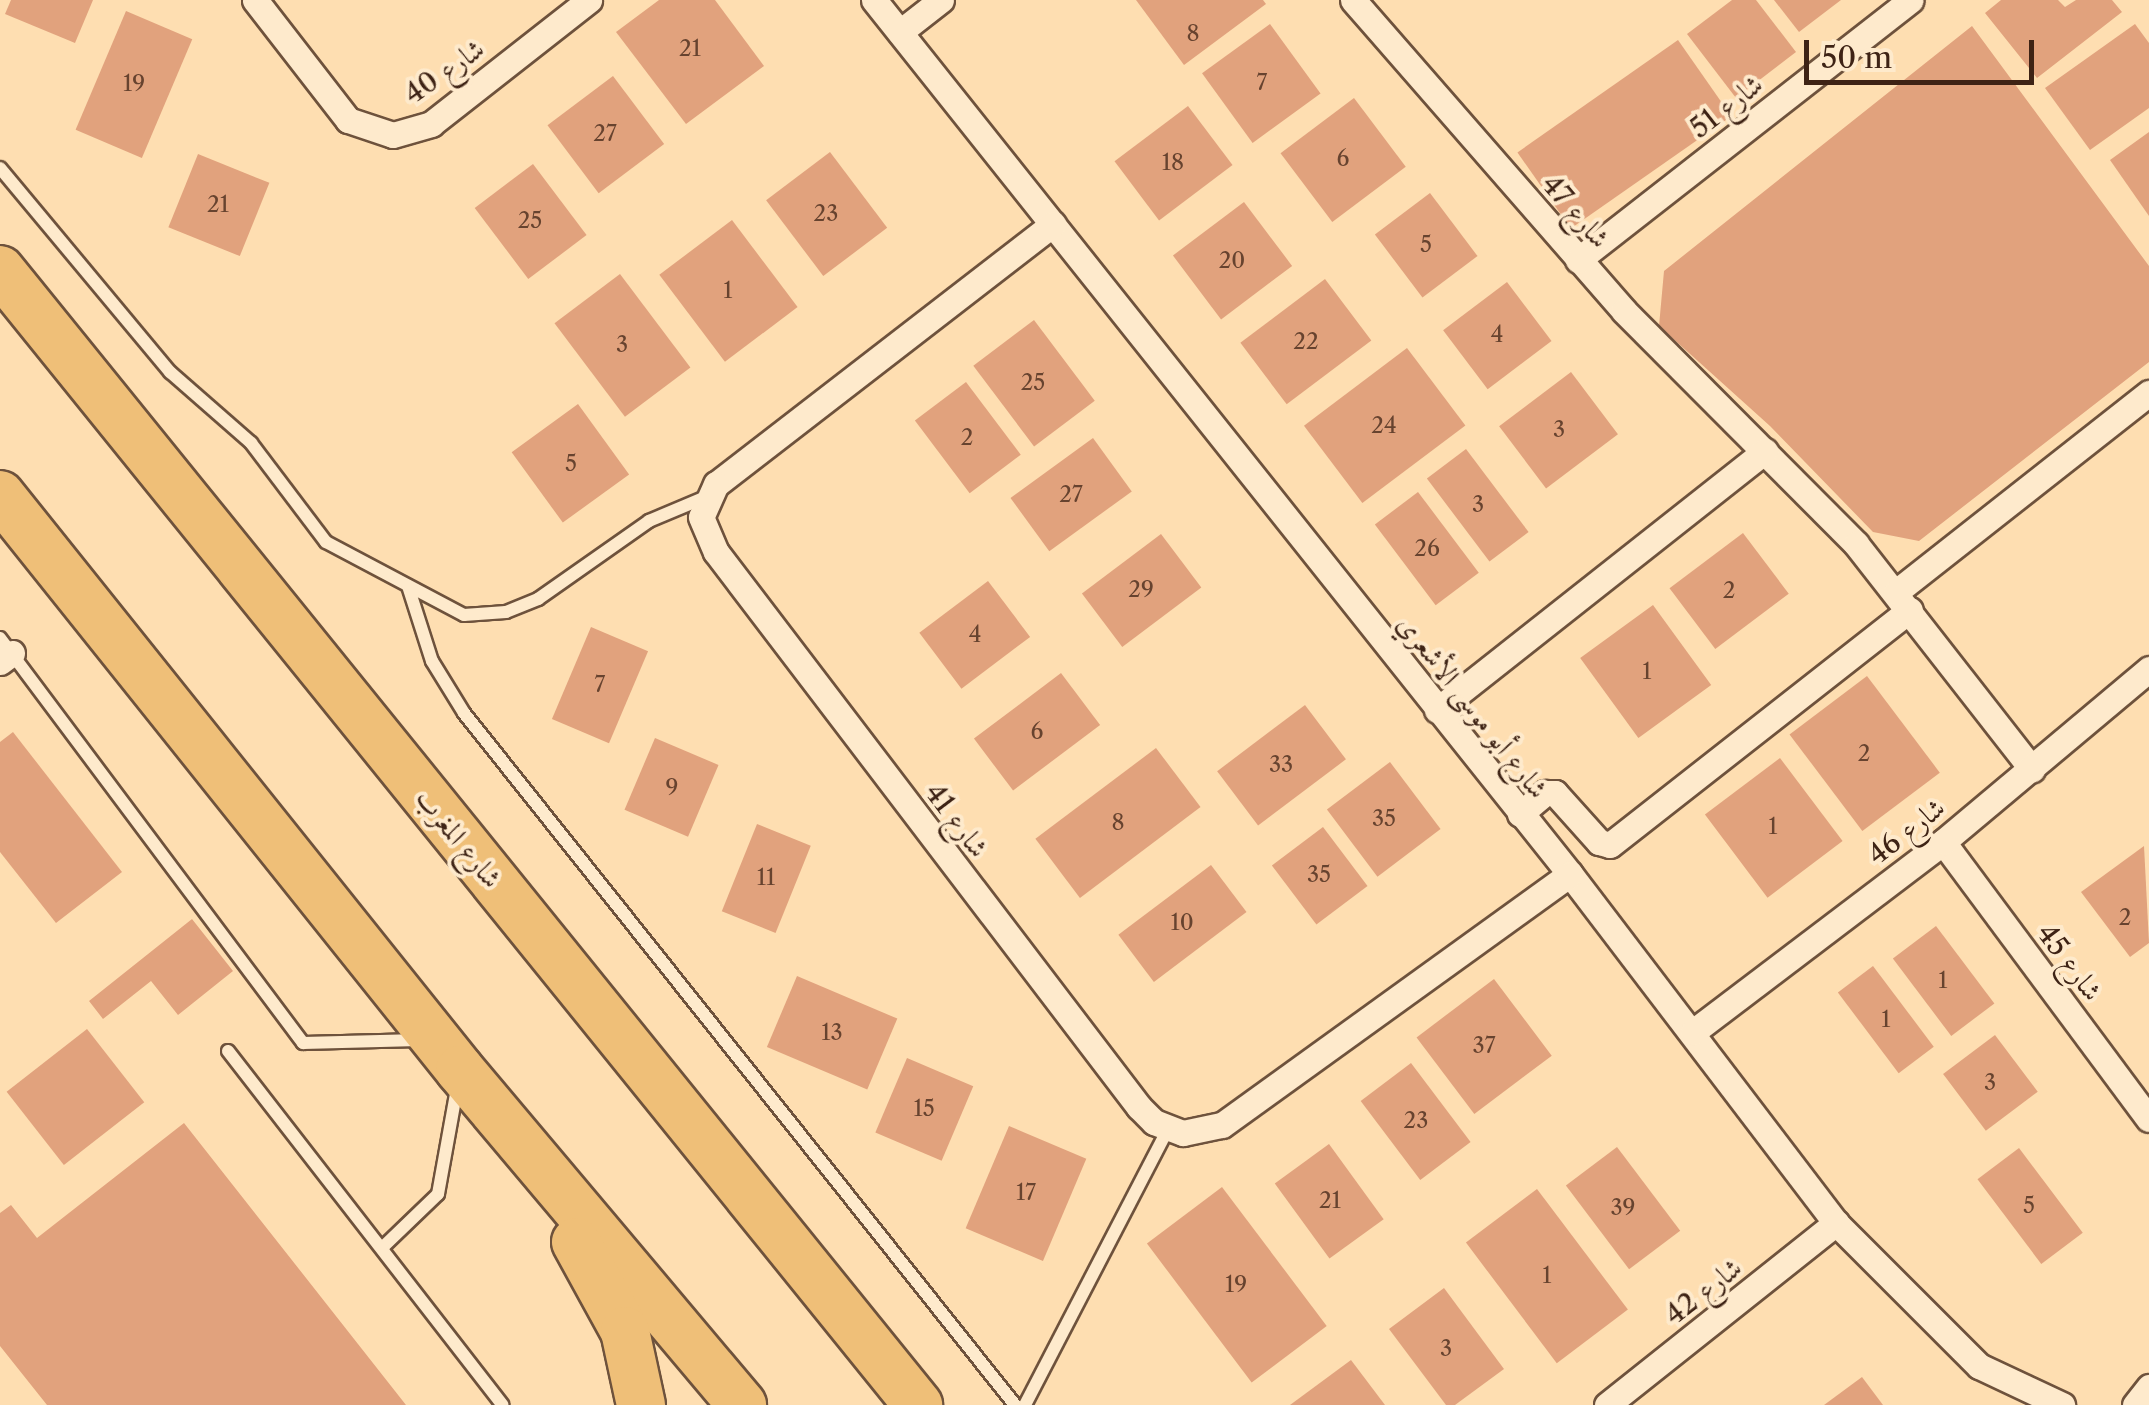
<!DOCTYPE html>
<meta charset="utf-8">
<style>
body{margin:0}
#map{position:relative;width:2149px;height:1405px;overflow:hidden;background:#fedeb1;font-family:"Libre Caslon Text",Amiri,serif}
div>[style]{position:absolute}
[style*='--x']{left:calc(var(--x)*1px);top:calc(var(--y)*1px);width:calc(var(--w)*1px);rotate:calc(var(--a)*1deg)}
.building>*{inset:0;background:#e1a27d;transform-origin:0 0}
.roads{filter:drop-shadow(2px 0 #6e523c) drop-shadow(-2px 0 #6e523c) drop-shadow(0 2px #6e523c) drop-shadow(0 -2px #6e523c)}
.lane>*{height:12px;margin:-6px;padding:0 6px;transform-origin:6px;border-radius:6px;background:#feeacc}
.street>*{height:25px;margin:-12.5px;padding:0 12.5px;transform-origin:12.5px;border-radius:12.5px;background:#feeacc}
.highway>*{height:48px;margin:-24px;padding:0 24px;transform-origin:24px;border-radius:24px;background:#efbf78}
span{translate:-50% -50%;white-space:nowrap;text-align:center;line-height:1.15;-webkit-text-stroke:8px #feeacc;paint-order:stroke}
.number-label{font-size:22px;color:#67432f}
.number-label span{-webkit-text-stroke-width:0}
.street-label{font-size:28px;color:#3e2315}
.scale{position:absolute;left:1804px;top:40px;width:230px;height:45px;box-sizing:border-box;border:5px solid #3e2315;border-top:0;padding-left:12px;font-size:30px;line-height:35px;white-space:nowrap;color:#3e2315;-webkit-text-stroke:8px #feeacc;paint-order:stroke}
</style>
<div id="map">
<div class="building">
<i style="clip-path:polygon(11px 0,93px 0,75px 43px,5px 14px)"></i>
<i style="clip-path:polygon(659px 0,715px 0,764px 66px,686px 124px,616px 32px)"></i>
<i style="clip-path:polygon(1136px 0,1263px 0,1266px 4px,1184px 65px)"></i>
<i style="clip-path:polygon(1732px 0,1756px 0,1796px 52px,1736px 98px,1687px 34px)"></i>
<i style="clip-path:polygon(1774px 0,1841px 0,1799px 32px)"></i>
<i style="clip-path:polygon(2001px 0,2058px 0,2065px 7px,2076px 0,2112px 0,2122px 12px,2037px 78px,1985px 13px)"></i>
<i style="left:126px;top:11px;width:72px;height:129px;rotate:23deg"></i>
<i style="left:1270px;top:24px;width:86px;height:84px;rotate:54deg"></i>
<i style="clip-path:polygon(2135px 24px,2149px 43px,2149px 108px,2090px 150px,2045px 88px)"></i>
<i style="clip-path:polygon(1972px 26px,2149px 266px,2149px 362px,1919px 541px,1873px 532px,1770px 426px,1659px 326px,1664px 271px)"></i>
<i style="left:1678px;top:40px;width:93px;height:196px;rotate:55deg"></i>
<i style="left:613px;top:76px;width:85px;height:82px;rotate:53deg"></i>
<i style="left:1354px;top:98px;width:86px;height:92px;rotate:53deg"></i>
<i style="left:1188px;top:106px;width:74px;height:92px;rotate:53deg"></i>
<i style="clip-path:polygon(2149px 132px,2149px 216px,2110px 160px)"></i>
<i style="left:830px;top:152px;width:95px;height:80px;rotate:53deg"></i>
<i style="left:198px;top:154px;width:77px;height:79px;rotate:22deg"></i>
<i style="left:533px;top:164px;width:89px;height:73px;rotate:53deg"></i>
<i style="left:1430px;top:193px;width:79px;height:69px;rotate:53deg"></i>
<i style="left:1244px;top:202px;width:80px;height:89px;rotate:53deg"></i>
<i style="left:732px;top:220px;width:109px;height:91px;rotate:53deg"></i>
<i style="left:620px;top:274px;width:117px;height:82px;rotate:53deg"></i>
<i style="left:1325px;top:279px;width:77px;height:106px;rotate:53deg"></i>
<i style="left:1507px;top:282px;width:74px;height:80px;rotate:53deg"></i>
<i style="left:1034px;top:320px;width:101px;height:76px;rotate:53deg"></i>
<i style="left:1407px;top:348px;width:97px;height:129px;rotate:53deg"></i>
<i style="left:1571px;top:372px;width:78px;height:90px;rotate:53deg"></i>
<i style="left:966px;top:382px;width:91px;height:64px;rotate:53deg"></i>
<i style="left:578px;top:404px;width:87px;height:82px;rotate:54deg"></i>
<i style="left:1093px;top:438px;width:66px;height:102px;rotate:54deg"></i>
<i style="left:1466px;top:449px;width:104px;height:49px;rotate:53deg"></i>
<i style="left:1418px;top:492px;width:101px;height:54px;rotate:53deg"></i>
<i style="left:1743px;top:533px;width:76px;height:92px;rotate:53deg"></i>
<i style="left:1161px;top:534px;width:67px;height:99px;rotate:53deg"></i>
<i style="left:988px;top:581px;width:70px;height:86px;rotate:53deg"></i>
<i style="left:1653px;top:605px;width:99px;height:90px;rotate:54deg"></i>
<i style="left:591px;top:627px;width:62px;height:100px;rotate:23deg"></i>
<i style="left:1061px;top:673px;width:65px;height:109px;rotate:53deg"></i>
<i style="left:1867px;top:676px;width:121px;height:97px;rotate:53deg"></i>
<i style="left:1305px;top:705px;width:68px;height:110px;rotate:53deg"></i>
<i style="clip-path:polygon(13px 732px,122px 872px,56px 923px,0 852px,0 742px)"></i>
<i style="left:655px;top:738px;width:69px;height:78px;rotate:23deg"></i>
<i style="left:1156px;top:748px;width:74px;height:151px;rotate:53deg"></i>
<i style="left:1780px;top:758px;width:104px;height:94px;rotate:53deg"></i>
<i style="left:1390px;top:762px;width:84px;height:79px;rotate:53deg"></i>
<i style="left:757px;top:824px;width:58px;height:94px;rotate:22deg"></i>
<i style="left:1323px;top:827px;width:74px;height:64px;rotate:53deg"></i>
<i style="clip-path:polygon(2144px 846px,2149px 943px,2130px 957px,2081px 892px)"></i>
<i style="left:1211px;top:865px;width:59px;height:116px;rotate:53deg"></i>
<i style="clip-path:polygon(192px 919px,233px 971px,178px 1015px,151px 981px,103px 1019px,89px 1001px)"></i>
<i style="left:1936px;top:926px;width:97px;height:54px;rotate:53deg"></i>
<i style="left:1873px;top:966px;width:101px;height:44px;rotate:53deg"></i>
<i style="left:797px;top:976px;width:109px;height:77px;rotate:23deg"></i>
<i style="left:1494px;top:979px;width:96px;height:97px;rotate:53deg"></i>
<i style="left:87px;top:1029px;width:93px;height:102px;rotate:52deg"></i>
<i style="left:1995px;top:1035px;width:71px;height:65px;rotate:53deg"></i>
<i style="left:907px;top:1058px;width:72px;height:81px;rotate:23deg"></i>
<i style="left:1411px;top:1063px;width:99px;height:63px;rotate:53deg"></i>
<i style="clip-path:polygon(184px 1123px,406px 1405px,47px 1405px,0 1346px,0 1213px,11px 1205px,37px 1238px)"></i>
<i style="left:1009px;top:1126px;width:84px;height:111px;rotate:23deg"></i>
<i style="left:1329px;top:1144px;width:93px;height:67px;rotate:54deg"></i>
<i style="left:1617px;top:1147px;width:105px;height:64px;rotate:53deg"></i>
<i style="left:2019px;top:1148px;width:106px;height:52px;rotate:53deg"></i>
<i style="left:1222px;top:1187px;width:174px;height:94px;rotate:53deg"></i>
<i style="left:1537px;top:1189px;width:151px;height:89px;rotate:53deg"></i>
<i style="clip-path:polygon(1444px 1288px,1504px 1369px,1455px 1405px,1446px 1405px,1389px 1329px)"></i>
<i style="clip-path:polygon(1351px 1360px,1385px 1405px,1290px 1405px)"></i>
<i style="clip-path:polygon(1862px 1377px,1883px 1405px,1824px 1405px)"></i>
</div>
<div class="roads">
<div class="lane">
<i style="--x:0;--y:168;--w:266;--a:50.2"></i>
<i style="--x:170;--y:372;--w:108;--a:41.2"></i>
<i style="--x:251;--y:443;--w:124;--a:52.9"></i>
<i style="--x:326;--y:542;--w:156;--a:27.9"></i>
<i style="--x:464;--y:615;--w:42;--a:-4.1"></i>
<i style="--x:506;--y:612;--w:35;--a:-22"></i>
<i style="--x:538;--y:599;--w:136;--a:-35.1"></i>
<i style="--x:649;--y:521;--w:62;--a:-22.8"></i>
<i style="--x:408;--y:586;--w:79;--a:72.3"></i>
<i style="--x:432;--y:661;--w:61;--a:58.4"></i>
<i style="--x:464;--y:713;--w:885;--a:51.47"></i>
<i style="--x:0;--y:638;--w:506;--a:53.2"></i>
<i style="--x:303;--y:1043;--w:116;--a:-1.5"></i>
<i style="--x:228;--y:1051;--w:448;--a:52.2"></i>
<i style="--x:384;--y:1246;--w:75;--a:-43.9"></i>
<i style="--x:438;--y:1194;--w:108;--a:-79.8"></i>
<i style="--x:1025;--y:1405;--w:311;--a:-62.6"></i>
</div>
<div class="street">
<i style="--x:255;--y:0;--w:152;--a:52.2"></i>
<i style="--x:348;--y:120;--w:47;--a:18.4"></i>
<i style="--x:393;--y:135;--w:40;--a:-16"></i>
<i style="--x:431;--y:124;--w:201;--a:-38.1"></i>
<i style="--x:874;--y:0;--w:1117;--a:51.47"></i>
<i style="--x:1570;--y:874;--w:439;--a:52.7"></i>
<i style="--x:1836;--y:1223;--w:202;--a:45"></i>
<i style="--x:1979;--y:1366;--w:92;--a:25.2"></i>
<i style="--x:1353;--y:0;--w:413;--a:48.9"></i>
<i style="--x:1624;--y:311;--w:329;--a:45.1"></i>
<i style="--x:1856;--y:544;--w:286;--a:52"></i>
<i style="--x:900;--y:32;--w:52;--a:-38"></i>
<i style="--x:1053;--y:224;--w:426;--a:142.3"></i>
<i style="--x:716;--y:484;--w:36;--a:114"></i>
<i style="--x:701;--y:517;--w:38;--a:67"></i>
<i style="--x:716;--y:552;--w:698;--a:52.69"></i>
<i style="--x:1139;--y:1107;--w:21;--a:45"></i>
<i style="--x:1154;--y:1122;--w:31;--a:21"></i>
<i style="--x:1183;--y:1133;--w:40;--a:-12"></i>
<i style="--x:1222;--y:1125;--w:429;--a:-35.8"></i>
<i style="--x:1578;--y:260;--w:422;--a:-38"></i>
<i style="--x:1896;--y:592;--w:322;--a:-38.2"></i>
<i style="--x:0;--y:662;--w:15;--a:-37"></i>
<i style="--x:1437;--y:710;--w:418;--a:-38.3"></i>
<i style="--x:1520;--y:814;--w:33;--a:-40"></i>
<i style="--x:1545;--y:793;--w:10;--a:0"></i>
<i style="--x:1555;--y:793;--w:66;--a:48.1"></i>
<i style="--x:1599;--y:842;--w:11;--a:15"></i>
<i style="--x:1610;--y:845;--w:381;--a:-38.1"></i>
<i style="--x:1943;--y:842;--w:345;--a:53.4"></i>
<i style="--x:1693;--y:1032;--w:314;--a:-37.2"></i>
<i style="--x:1943;--y:842;--w:269;--a:-40"></i>
<i style="--x:1607;--y:1405;--w:293;--a:-38.5"></i>
<i style="--x:2135;--y:1405;--w:23;--a:-52"></i>
</div>
<div class="highway">
<i style="--x:0;--y:270;--w:1460;--a:51.03"></i>
<i style="--x:0;--y:495;--w:736;--a:51.34"></i>
<i style="--x:460;--y:1070;--w:438;--a:49.9"></i>
<i style="--x:576;--y:1242;--w:102;--a:61.2"></i>
<i style="--x:625;--y:1331;--w:76;--a:77.8"></i>
</div>
</div>
<div class="number-label">
<span style="left:1193px;top:34px">8</span>
<span style="left:690px;top:49px">21</span>
<span style="left:1262px;top:83px">7</span>
<span style="left:134px;top:84px">19</span>
<span style="left:605px;top:134px">27</span>
<span style="left:1343px;top:159px">6</span>
<span style="left:1173px;top:163px">18</span>
<span style="left:218px;top:205px">21</span>
<span style="left:826px;top:214px">23</span>
<span style="left:530px;top:221px">25</span>
<span style="left:1426px;top:245px">5</span>
<span style="left:1232px;top:261px">20</span>
<span style="left:728px;top:291px">1</span>
<span style="left:1497px;top:335px">4</span>
<span style="left:1306px;top:342px">22</span>
<span style="left:622px;top:345px">3</span>
<span style="left:1033px;top:383px">25</span>
<span style="left:1384px;top:426px">24</span>
<span style="left:1559px;top:430px">3</span>
<span style="left:967px;top:438px">2</span>
<span style="left:571px;top:464px">5</span>
<span style="left:1071px;top:495px">27</span>
<span style="left:1478px;top:505px">3</span>
<span style="left:1427px;top:549px">26</span>
<span style="left:1141px;top:590px">29</span>
<span style="left:1729px;top:591px">2</span>
<span style="left:975px;top:635px">4</span>
<span style="left:1647px;top:672px">1</span>
<span style="left:600px;top:685px">7</span>
<span style="left:1037px;top:732px">6</span>
<span style="left:1864px;top:754px">2</span>
<span style="left:1281px;top:765px">33</span>
<span style="left:672px;top:788px">9</span>
<span style="left:1384px;top:819px">35</span>
<span style="left:1118px;top:823px">8</span>
<span style="left:1773px;top:827px">1</span>
<span style="left:1319px;top:875px">35</span>
<span style="left:766px;top:878px">11</span>
<span style="left:2125px;top:918px">2</span>
<span style="left:1182px;top:923px">10</span>
<span style="left:1943px;top:981px">1</span>
<span style="left:1886px;top:1020px">1</span>
<span style="left:832px;top:1033px">13</span>
<span style="left:1484px;top:1046px">37</span>
<span style="left:1990px;top:1083px">3</span>
<span style="left:924px;top:1109px">15</span>
<span style="left:1416px;top:1121px">23</span>
<span style="left:1026px;top:1193px">17</span>
<span style="left:1330px;top:1201px">21</span>
<span style="left:2029px;top:1206px">5</span>
<span style="left:1623px;top:1208px">39</span>
<span style="left:1547px;top:1276px">1</span>
<span style="left:1236px;top:1285px">19</span>
<span style="left:1446px;top:1349px">3</span>
</div>
<div class="street-label">
<span style="left:444px;top:71px;rotate:-35deg">شارع 40</span>
<span style="left:1726px;top:106px;rotate:-38deg">شارع 51</span>
<span style="left:1576px;top:211px;rotate:49deg">شارع 47</span>
<span style="left:1473px;top:706px;rotate:52deg">شارع أبو موسى الأشعري</span>
<span style="left:957px;top:820px;rotate:53deg">شارع 41</span>
<span style="left:1906px;top:831px;rotate:-38deg">شارع 46</span>
<span style="left:459px;top:838px;rotate:51deg">شارع المغرب</span>
<span style="left:2070px;top:962px;rotate:53deg">شارع 45</span>
<span style="left:1703px;top:1291px;rotate:-38deg">شارع 42</span>
</div>
<div class="scale">50 m</div>
</div>
